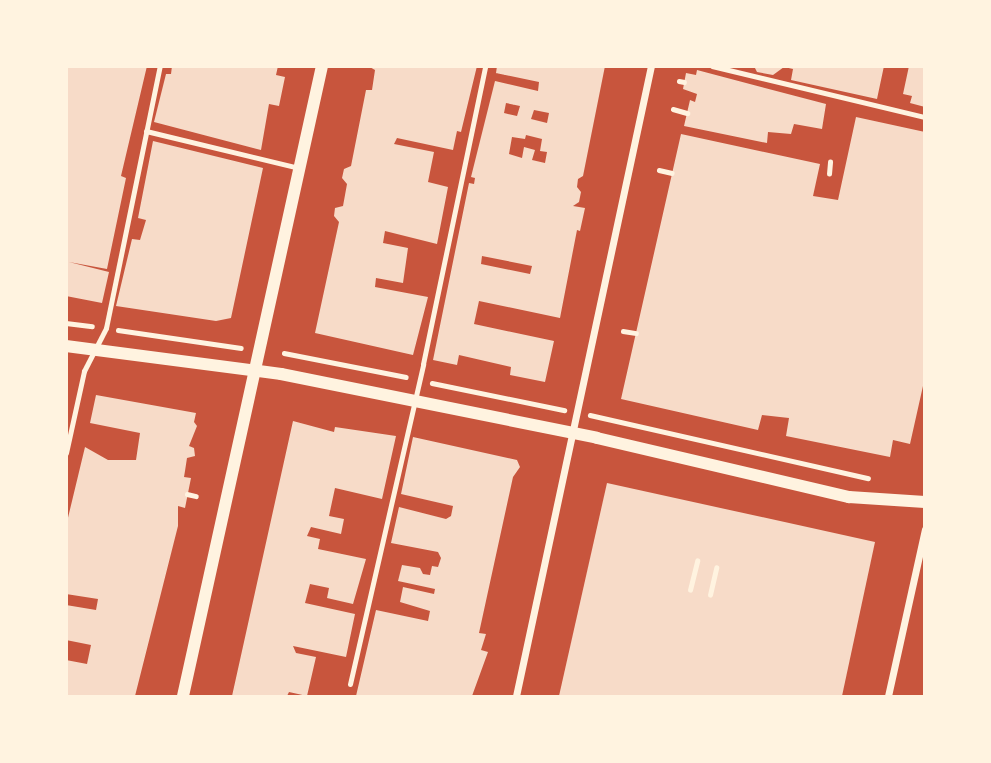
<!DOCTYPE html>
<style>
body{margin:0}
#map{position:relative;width:991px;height:763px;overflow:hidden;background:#c8553d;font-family:Mulish,sans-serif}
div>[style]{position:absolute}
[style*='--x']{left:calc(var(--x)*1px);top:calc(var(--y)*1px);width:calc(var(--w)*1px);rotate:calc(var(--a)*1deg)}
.building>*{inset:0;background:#f7dbc8}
.path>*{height:4.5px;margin:-2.25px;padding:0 2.25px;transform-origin:2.25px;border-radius:2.25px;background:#fff3e0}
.service>*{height:5px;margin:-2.5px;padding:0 2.5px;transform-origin:2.5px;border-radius:2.5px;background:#fff3e0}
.minor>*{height:7px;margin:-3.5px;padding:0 3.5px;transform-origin:3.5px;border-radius:3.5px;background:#fff3e0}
.tertiary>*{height:12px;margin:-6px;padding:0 6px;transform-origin:6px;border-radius:6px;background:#fff3e0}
span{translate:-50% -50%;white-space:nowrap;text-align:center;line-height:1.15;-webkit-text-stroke:5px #fff3e0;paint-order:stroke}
.frame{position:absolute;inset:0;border:68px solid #fff3e0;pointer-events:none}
</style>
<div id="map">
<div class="building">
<i style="clip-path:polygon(66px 66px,147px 66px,121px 176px,126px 178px,107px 269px,69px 262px,109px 272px,102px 303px,66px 296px)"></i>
<i style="clip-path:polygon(172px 66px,278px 66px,276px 75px,285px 77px,279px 106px,269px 104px,261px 150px,154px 122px,166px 74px,171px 74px)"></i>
<i style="clip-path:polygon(368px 66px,477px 66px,461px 132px,457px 131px,453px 150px,397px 138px,394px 144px,434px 152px,428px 182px,448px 187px,437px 244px,385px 231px,383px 243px,408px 248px,403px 283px,376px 278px,375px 287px,428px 297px,413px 355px,315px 333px,339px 222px,334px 216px,335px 208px,343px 206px,347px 184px,342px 178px,344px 169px,351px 166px,366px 90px,372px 90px,375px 70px)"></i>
<i style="clip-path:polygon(evenodd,497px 66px,605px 66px,583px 176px,578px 179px,577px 187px,581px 192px,579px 202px,573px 206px,585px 208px,580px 231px,577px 230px,560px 318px,479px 301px,474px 324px,554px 341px,545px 382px,510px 375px,511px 367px,459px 355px,457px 365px,433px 360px,469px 183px,474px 184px,475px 178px,471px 177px,495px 81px,538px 91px,539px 82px,496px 73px,497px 66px,506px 103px,520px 106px,517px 116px,504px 113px,506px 103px,497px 66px,534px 110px,549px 113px,547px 123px,531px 119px,534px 110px,497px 66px,526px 135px,542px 139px,540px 151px,547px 152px,545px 163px,532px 160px,535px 150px,524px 147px,522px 158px,509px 154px,512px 137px,525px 139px,526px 135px,497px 66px,482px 256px,532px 266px,530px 274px,481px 264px,482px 256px)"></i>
<i style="clip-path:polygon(754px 66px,884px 66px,877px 99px,791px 80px,793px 69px,784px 67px,773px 75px,757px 72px)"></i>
<i style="clip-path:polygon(909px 66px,925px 66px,925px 107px,910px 103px,912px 96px,903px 94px)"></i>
<i style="clip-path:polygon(697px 70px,826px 104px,822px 129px,794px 124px,791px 134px,768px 132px,767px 143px,684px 126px,690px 100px,695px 102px,697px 94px,683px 89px,686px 73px,696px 75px)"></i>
<i style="clip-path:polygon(856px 117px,925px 132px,925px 377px,910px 444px,893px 440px,890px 457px,786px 436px,789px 418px,762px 415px,758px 430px,621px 399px,681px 134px,820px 164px,813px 196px,838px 200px)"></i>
<i style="clip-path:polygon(153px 141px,263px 168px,231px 318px,216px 321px,116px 306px,132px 239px,140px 240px,146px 220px,138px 218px)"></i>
<i style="clip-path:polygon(96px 395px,196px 413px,194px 422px,197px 426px,189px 446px,194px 448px,195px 456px,187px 458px,185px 471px,184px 477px,191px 478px,185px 508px,178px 506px,178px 526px,135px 696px,66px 696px,66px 660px,87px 664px,91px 645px,66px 640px,66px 605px,96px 610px,98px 599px,66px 594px,66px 526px,85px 447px,108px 460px,136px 460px,140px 433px,90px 423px)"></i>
<i style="clip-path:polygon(293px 421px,334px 432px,335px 427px,396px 436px,382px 499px,335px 488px,329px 516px,344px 519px,341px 534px,311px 527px,307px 536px,320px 539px,318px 549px,366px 559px,353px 604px,327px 598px,329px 588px,310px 584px,305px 603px,355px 614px,346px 657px,293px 646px,296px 653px,316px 657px,307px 696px,289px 692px,287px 696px,232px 696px)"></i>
<i style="clip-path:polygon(413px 437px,517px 460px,520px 467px,513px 477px,479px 633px,486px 634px,481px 650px,488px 652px,472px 696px,356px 696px,376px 610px,428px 621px,430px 611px,400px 602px,403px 587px,434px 594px,435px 589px,398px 581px,402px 565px,420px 568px,423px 574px,430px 575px,432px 566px,438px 567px,441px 558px,438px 552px,391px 543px,399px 507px,446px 519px,451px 516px,453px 506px,401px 494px)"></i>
<i style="clip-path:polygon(607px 483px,875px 542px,842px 696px,559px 696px)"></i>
</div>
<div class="path">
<i style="--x:679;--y:81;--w:5;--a:11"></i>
<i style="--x:673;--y:109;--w:15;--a:16"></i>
<i style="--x:659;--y:170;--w:13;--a:13"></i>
<i style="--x:829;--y:174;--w:12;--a:-85"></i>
<i style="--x:66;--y:323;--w:26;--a:7"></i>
<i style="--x:118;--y:330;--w:124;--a:8.3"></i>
<i style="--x:623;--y:331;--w:13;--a:9"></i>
<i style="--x:284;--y:353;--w:124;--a:11.1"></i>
<i style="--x:432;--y:383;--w:135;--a:11.6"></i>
<i style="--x:590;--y:415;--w:285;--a:12.8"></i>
<i style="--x:187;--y:494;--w:9;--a:13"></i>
<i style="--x:690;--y:590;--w:30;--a:-76"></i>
<i style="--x:710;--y:595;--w:28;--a:-77"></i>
</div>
<div class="service">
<i style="--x:712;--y:66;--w:219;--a:13.5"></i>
<i style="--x:146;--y:131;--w:157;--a:13.6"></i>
<i style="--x:66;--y:453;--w:84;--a:-77.6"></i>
<i style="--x:84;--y:371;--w:48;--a:-62.9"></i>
<i style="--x:106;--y:328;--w:268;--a:-78.4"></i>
<i style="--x:350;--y:684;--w:328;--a:-77.1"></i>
<i style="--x:423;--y:364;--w:304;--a:-78.2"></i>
</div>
<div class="minor">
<i style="--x:516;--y:696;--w:644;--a:-77.91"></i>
<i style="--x:888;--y:696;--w:171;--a:-77.5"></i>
</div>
<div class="tertiary">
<i style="--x:66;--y:346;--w:217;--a:7.4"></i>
<i style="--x:281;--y:374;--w:322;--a:11.4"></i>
<i style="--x:597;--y:438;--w:259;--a:13.2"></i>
<i style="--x:849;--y:497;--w:76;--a:3.8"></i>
<i style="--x:183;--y:696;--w:645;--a:-77.56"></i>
</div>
<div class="frame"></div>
</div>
